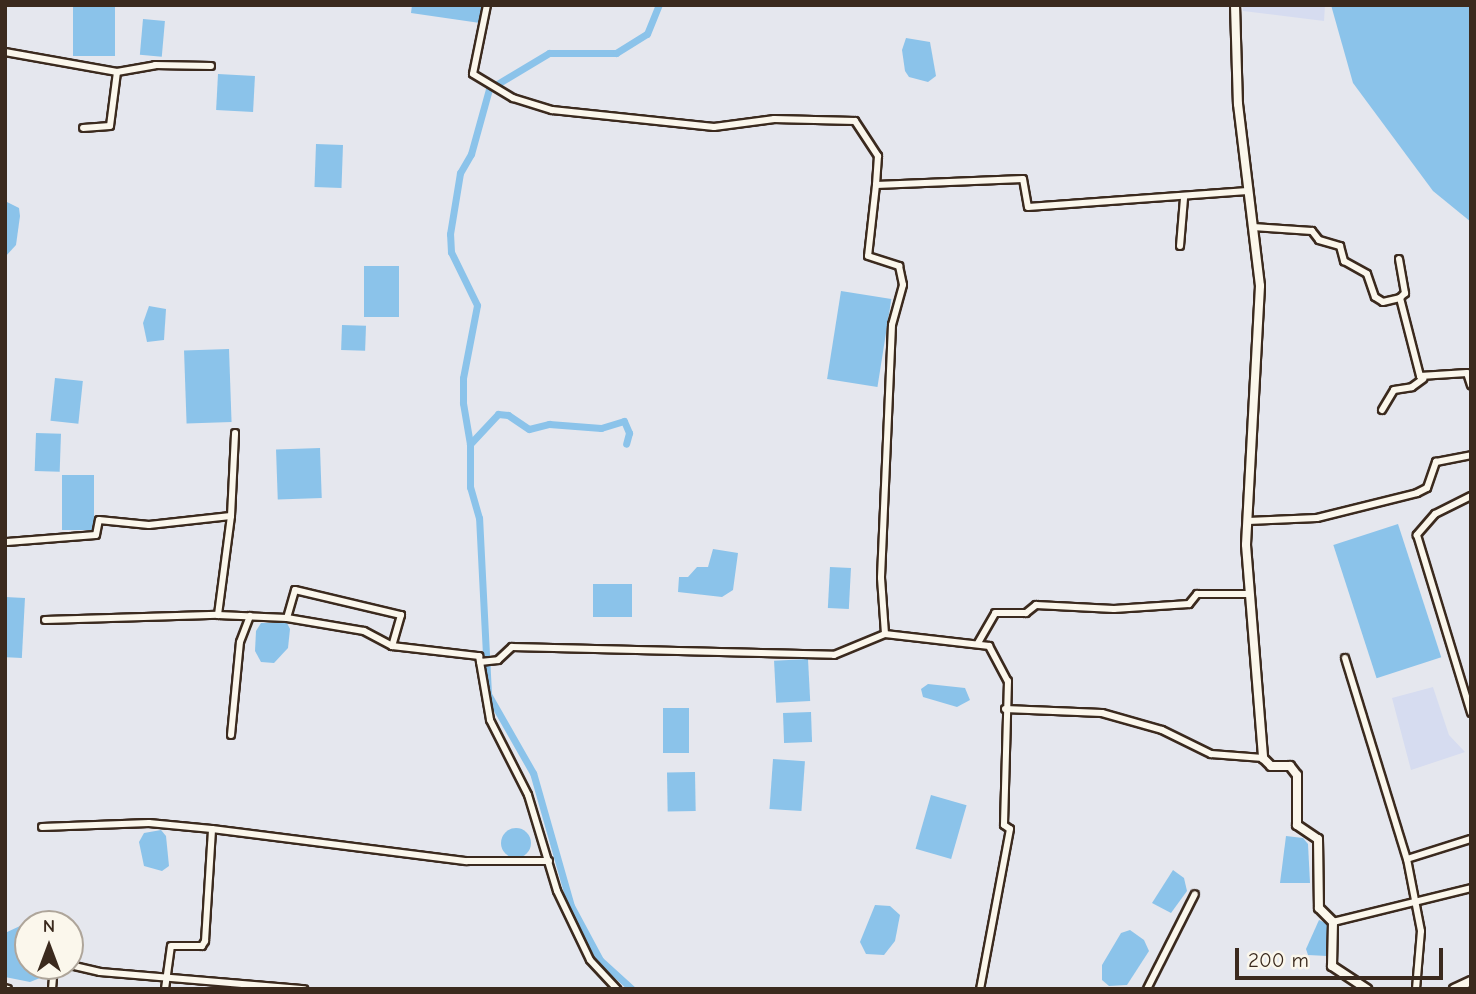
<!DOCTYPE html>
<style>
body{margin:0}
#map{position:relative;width:1476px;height:994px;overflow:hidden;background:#e5e7ee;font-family:"Comic Neue",sans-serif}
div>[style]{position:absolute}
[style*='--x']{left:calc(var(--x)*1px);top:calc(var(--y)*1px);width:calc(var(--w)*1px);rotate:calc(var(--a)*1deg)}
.built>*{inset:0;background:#d6dcf0}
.water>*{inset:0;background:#8bc3ea;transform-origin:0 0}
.round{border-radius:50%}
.canal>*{height:7px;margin:-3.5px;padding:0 3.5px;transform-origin:3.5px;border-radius:3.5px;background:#8bc3ea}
.roads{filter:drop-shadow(2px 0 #3b2a1e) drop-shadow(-2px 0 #3b2a1e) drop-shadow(0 2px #3b2a1e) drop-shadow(0 -2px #3b2a1e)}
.minor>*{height:6px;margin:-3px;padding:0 3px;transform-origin:3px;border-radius:3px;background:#fbf7ec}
.tertiary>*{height:8px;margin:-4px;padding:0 4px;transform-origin:4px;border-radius:4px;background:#fbf7ec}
span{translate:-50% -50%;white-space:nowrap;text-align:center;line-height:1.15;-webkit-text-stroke:5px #fbf7ec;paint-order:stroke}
.frame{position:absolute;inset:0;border:7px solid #3b2a1e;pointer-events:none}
.north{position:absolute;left:14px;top:910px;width:70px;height:70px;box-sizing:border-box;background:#fbf7ec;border:2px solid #aea59a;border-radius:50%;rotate:0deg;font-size:19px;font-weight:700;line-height:28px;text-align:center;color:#3b2a1e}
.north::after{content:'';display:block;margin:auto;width:24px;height:32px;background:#3b2a1e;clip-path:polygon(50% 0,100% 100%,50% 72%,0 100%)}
.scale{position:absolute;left:1235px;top:948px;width:208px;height:32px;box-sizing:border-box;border:4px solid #3b2a1e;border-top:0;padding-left:9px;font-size:21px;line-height:24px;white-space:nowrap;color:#3b2a1e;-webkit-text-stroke:5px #fbf7ec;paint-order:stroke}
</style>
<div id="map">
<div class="built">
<i style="clip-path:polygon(1243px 5px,1325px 5px,1324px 21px,1243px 11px)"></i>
<i style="clip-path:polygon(1433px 687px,1449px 735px,1465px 752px,1411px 770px,1392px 698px)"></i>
</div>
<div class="water">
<i style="left:73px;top:5px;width:42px;height:51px"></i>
<i style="clip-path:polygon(412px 5px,482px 5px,480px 23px,411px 13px)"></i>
<i style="clip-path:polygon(1331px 5px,1471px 5px,1471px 222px,1433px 191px,1353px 83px)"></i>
<i style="left:143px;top:19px;width:22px;height:36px;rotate:5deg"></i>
<i style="clip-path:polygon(906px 38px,930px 42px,936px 76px,928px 82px,909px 77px,905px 71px,902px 50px)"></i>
<i style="left:218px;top:74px;width:37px;height:36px;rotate:3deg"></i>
<i style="left:316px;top:144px;width:27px;height:43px;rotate:2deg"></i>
<i style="clip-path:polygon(5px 201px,19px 208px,20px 216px,16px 245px,5px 257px)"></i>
<i style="left:364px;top:266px;width:35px;height:51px"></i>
<i style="left:841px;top:291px;width:51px;height:89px;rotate:9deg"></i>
<i style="clip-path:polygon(149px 306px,166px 309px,164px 340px,147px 342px,143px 323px)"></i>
<i style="left:342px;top:325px;width:24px;height:25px;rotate:2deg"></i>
<i style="left:229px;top:349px;width:73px;height:45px;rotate:88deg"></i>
<i style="left:55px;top:378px;width:28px;height:43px;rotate:6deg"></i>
<i style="left:36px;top:433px;width:25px;height:38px;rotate:2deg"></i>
<i style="left:320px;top:448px;width:50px;height:44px;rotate:88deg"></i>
<i style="left:62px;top:475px;width:32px;height:55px"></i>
<i style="left:1398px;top:524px;width:140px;height:68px;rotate:72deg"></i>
<i style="clip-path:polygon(713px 549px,738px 553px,733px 590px,722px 597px,678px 592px,679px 577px,688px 577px,697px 567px,708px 567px)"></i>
<i style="left:830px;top:567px;width:21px;height:41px;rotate:3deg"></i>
<i style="left:593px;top:584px;width:39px;height:33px"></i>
<i style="left:5px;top:597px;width:20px;height:60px;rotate:3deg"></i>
<i style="clip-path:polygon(261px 623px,287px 623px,290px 629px,288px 648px,274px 663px,261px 662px,255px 651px,256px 631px)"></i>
<i style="left:808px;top:659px;width:42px;height:34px;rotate:87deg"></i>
<i style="clip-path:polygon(928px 684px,965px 688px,970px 700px,957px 707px,923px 697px,921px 689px)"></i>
<i style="left:663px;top:708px;width:26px;height:45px"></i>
<i style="left:811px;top:712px;width:30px;height:28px;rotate:88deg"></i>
<i style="left:773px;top:759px;width:32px;height:50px;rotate:4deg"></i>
<i style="left:695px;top:772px;width:39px;height:28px;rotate:89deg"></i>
<i style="left:931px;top:795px;width:37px;height:56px;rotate:16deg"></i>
<i class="round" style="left:501px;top:828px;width:30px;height:30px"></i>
<i style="clip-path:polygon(161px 830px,166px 836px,169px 866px,162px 871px,144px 866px,139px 842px,144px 833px)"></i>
<i style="clip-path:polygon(1286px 836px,1303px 838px,1308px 844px,1310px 883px,1280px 883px)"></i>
<i style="clip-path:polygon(1173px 870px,1184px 878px,1187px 891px,1171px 913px,1152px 903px)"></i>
<i style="clip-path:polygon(875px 905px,890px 906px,900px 915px,895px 941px,884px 955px,866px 954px,860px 942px)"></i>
<i style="clip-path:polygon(1319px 920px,1330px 925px,1327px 956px,1308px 955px,1306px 949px)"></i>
<i style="clip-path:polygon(20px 926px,28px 927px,28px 966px,45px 966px,40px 978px,30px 982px,5px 977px,5px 933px)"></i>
<i style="clip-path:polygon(1130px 930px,1144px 940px,1149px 951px,1127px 985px,1109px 986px,1102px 980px,1102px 965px,1121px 933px)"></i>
</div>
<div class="canal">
<i style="--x:470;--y:444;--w:41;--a:-47"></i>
<i style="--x:498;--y:414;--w:10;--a:6"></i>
<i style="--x:508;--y:415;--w:25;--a:34"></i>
<i style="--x:529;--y:429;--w:21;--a:-14"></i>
<i style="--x:549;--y:424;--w:52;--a:4.4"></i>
<i style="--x:601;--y:428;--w:24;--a:-17"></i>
<i style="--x:624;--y:421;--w:13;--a:67"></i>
<i style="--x:629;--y:433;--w:11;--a:105"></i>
<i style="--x:632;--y:989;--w:43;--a:-137.8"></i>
<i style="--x:600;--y:960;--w:61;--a:-118.2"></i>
<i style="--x:571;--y:906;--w:138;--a:-105.9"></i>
<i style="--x:533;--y:773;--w:91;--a:-119.7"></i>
<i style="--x:488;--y:694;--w:176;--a:-92.9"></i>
<i style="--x:479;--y:518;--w:32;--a:-106"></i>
<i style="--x:470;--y:487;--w:43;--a:-90"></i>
<i style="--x:470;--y:444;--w:42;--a:-99.7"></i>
<i style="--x:463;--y:403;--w:25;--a:-90"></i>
<i style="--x:463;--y:378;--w:74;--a:-79.1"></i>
<i style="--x:477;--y:305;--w:59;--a:-116.1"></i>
<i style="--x:451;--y:252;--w:18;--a:-93"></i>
<i style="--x:450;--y:234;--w:62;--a:-80.7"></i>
<i style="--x:460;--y:173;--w:22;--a:-60"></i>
<i style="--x:471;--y:154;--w:67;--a:-74.5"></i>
<i style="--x:489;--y:89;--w:70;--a:-31"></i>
<i style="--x:549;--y:53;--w:67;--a:0"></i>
<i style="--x:616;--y:53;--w:36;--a:-32"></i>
<i style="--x:647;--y:34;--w:31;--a:-68"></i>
</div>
<div class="roads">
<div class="minor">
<i style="--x:487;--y:5;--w:70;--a:101.5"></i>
<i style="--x:473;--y:74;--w:47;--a:31"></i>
<i style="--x:513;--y:98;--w:41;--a:17.1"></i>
<i style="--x:552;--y:110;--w:163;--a:6"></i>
<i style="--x:714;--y:127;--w:61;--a:-7.6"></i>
<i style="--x:774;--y:119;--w:81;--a:1.4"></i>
<i style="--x:855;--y:121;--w:42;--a:56.7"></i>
<i style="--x:878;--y:156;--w:29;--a:94"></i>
<i style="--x:876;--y:185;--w:147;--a:-2.3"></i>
<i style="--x:1023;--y:179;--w:28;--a:80"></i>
<i style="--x:1028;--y:207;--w:220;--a:-4.2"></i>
<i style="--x:5;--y:52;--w:114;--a:10.1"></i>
<i style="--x:117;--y:72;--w:54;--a:97.4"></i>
<i style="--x:110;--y:126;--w:27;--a:176"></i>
<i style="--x:117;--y:72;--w:39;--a:-10"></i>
<i style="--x:155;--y:65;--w:56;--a:1"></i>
<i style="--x:876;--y:185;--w:71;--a:96.4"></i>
<i style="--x:868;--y:256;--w:33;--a:18"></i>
<i style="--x:899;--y:266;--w:19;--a:78"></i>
<i style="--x:903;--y:285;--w:41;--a:105.4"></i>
<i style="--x:892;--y:325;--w:253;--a:92.5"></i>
<i style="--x:881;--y:578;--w:56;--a:85.9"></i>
<i style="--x:885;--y:634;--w:105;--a:6.6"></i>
<i style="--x:989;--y:646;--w:40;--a:62"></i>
<i style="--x:1008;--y:681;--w:144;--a:91.6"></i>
<i style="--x:1004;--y:825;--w:7;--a:34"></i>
<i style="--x:1010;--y:829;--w:163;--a:100.6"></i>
<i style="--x:1253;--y:227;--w:59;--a:3.9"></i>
<i style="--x:1312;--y:231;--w:11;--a:52"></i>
<i style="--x:1319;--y:240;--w:22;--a:16"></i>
<i style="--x:1340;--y:246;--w:16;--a:75"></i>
<i style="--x:1344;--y:261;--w:26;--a:29"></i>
<i style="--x:1367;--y:274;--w:24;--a:71"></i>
<i style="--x:1375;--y:297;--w:9;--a:32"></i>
<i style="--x:1383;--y:302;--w:17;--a:-13"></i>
<i style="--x:1180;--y:246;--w:48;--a:-85.2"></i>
<i style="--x:1399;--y:259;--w:35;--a:80"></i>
<i style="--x:1405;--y:293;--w:7;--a:135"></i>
<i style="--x:1400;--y:298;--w:81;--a:75.6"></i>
<i style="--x:1420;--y:376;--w:47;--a:-3.7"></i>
<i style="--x:1467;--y:373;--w:13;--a:72"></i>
<i style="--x:1382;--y:410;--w:23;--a:-59"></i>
<i style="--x:1394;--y:390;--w:18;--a:-9"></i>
<i style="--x:1412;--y:387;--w:14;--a:-36"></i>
<i style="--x:1471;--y:496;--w:40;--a:153.4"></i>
<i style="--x:1435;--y:514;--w:28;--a:131"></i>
<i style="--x:1417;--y:535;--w:186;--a:73.1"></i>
<i style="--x:231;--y:516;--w:100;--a:97.5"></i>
<i style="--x:218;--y:615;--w:69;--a:2.5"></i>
<i style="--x:287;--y:618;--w:29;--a:-74"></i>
<i style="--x:295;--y:590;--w:109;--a:13.3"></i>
<i style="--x:401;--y:615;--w:32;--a:106"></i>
<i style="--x:392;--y:646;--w:88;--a:6.6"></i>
<i style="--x:479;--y:656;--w:65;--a:80.2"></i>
<i style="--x:490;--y:720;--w:84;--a:63.1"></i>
<i style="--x:528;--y:795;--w:100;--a:73.2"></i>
<i style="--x:557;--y:891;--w:76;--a:64.4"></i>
<i style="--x:590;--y:960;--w:40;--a:47"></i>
<i style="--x:1248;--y:521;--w:69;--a:-2.5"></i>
<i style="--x:1317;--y:518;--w:103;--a:-14"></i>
<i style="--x:1417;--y:493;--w:11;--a:-27"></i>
<i style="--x:1427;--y:488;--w:28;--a:-71"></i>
<i style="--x:1436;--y:462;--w:36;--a:-11"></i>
<i style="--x:7;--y:542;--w:89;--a:-4.5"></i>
<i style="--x:96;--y:535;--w:15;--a:-79"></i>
<i style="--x:99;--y:520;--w:50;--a:5.7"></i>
<i style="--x:149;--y:525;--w:82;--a:-6.3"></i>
<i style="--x:231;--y:516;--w:83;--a:-87.2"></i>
<i style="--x:287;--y:618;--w:78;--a:9.6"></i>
<i style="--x:364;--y:631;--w:32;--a:28"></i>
<i style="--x:45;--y:620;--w:173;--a:-1.7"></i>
<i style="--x:978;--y:643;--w:34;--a:-60"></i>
<i style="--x:995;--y:613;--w:31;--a:0"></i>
<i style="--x:1026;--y:613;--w:13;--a:-39"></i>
<i style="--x:1036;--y:605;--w:78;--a:2.9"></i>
<i style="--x:1114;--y:609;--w:75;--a:-3.8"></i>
<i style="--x:1189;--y:604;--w:13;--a:-51"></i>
<i style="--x:1197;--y:594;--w:51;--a:0"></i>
<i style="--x:1345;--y:658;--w:210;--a:72.9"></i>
<i style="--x:480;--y:662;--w:18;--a:-6"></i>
<i style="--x:498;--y:660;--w:19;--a:-43"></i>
<i style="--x:512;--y:647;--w:322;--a:1.4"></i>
<i style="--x:834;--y:655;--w:55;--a:-22.4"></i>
<i style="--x:1005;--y:709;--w:97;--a:2.4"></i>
<i style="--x:1102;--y:713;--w:62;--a:15.8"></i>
<i style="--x:1162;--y:730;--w:55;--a:26.1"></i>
<i style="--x:1211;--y:754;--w:52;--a:4.4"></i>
<i style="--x:231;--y:735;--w:93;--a:-84.5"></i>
<i style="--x:240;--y:642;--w:28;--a:-69"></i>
<i style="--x:42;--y:827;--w:107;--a:-2.1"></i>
<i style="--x:149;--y:823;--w:63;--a:5.4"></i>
<i style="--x:1333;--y:922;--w:142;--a:-13.8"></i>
<i style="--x:70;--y:965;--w:31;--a:13"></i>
<i style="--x:100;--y:972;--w:205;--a:4.8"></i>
<i style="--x:5;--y:988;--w:3;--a:18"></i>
<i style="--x:52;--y:989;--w:23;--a:-85"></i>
<i style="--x:165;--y:989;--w:43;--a:-82.1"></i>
<i style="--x:171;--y:946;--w:31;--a:0"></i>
<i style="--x:202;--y:946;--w:6;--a:-59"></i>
<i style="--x:205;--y:941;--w:112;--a:-86.4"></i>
<i style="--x:212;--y:829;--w:257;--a:7.2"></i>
<i style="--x:467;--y:861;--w:82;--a:0"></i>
<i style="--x:1147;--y:989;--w:106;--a:-63.2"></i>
<i style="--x:1416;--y:989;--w:58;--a:-85.1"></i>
<i style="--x:1421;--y:931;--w:73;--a:-101"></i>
<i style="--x:1407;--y:859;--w:67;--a:-17.4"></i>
</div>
<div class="tertiary">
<i style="--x:1235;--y:5;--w:99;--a:88.3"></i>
<i style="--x:1238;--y:104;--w:183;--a:83.1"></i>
<i style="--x:1260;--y:286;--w:259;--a:93.1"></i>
<i style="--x:1246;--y:545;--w:214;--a:85.4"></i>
<i style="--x:1263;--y:758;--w:11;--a:45"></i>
<i style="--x:1271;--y:766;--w:19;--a:0"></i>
<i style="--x:1290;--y:766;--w:11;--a:52"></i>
<i style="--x:1297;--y:775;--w:50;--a:90"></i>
<i style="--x:1297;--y:825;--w:25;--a:34"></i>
<i style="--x:1318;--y:839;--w:69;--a:89.2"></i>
<i style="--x:1319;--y:908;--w:20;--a:45"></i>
<i style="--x:1333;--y:922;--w:44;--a:91.3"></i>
<i style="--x:1332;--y:966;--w:42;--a:33.3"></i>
<i style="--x:1454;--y:989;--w:19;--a:-25"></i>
</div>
</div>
<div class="frame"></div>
<div class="north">N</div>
<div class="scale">200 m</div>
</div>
